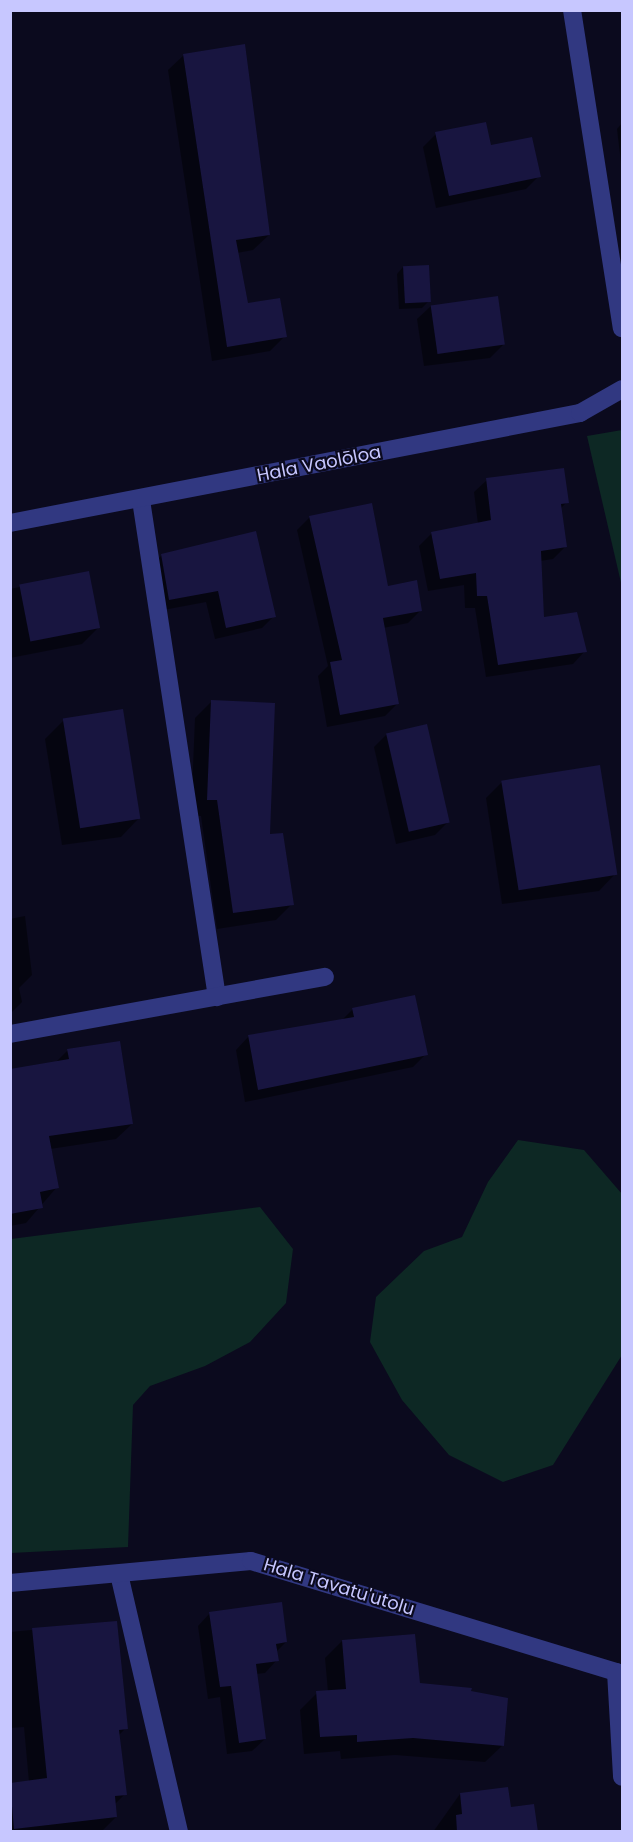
<!DOCTYPE html>
<meta charset="utf-8">
<style>
body{margin:0}
#map{position:relative;width:633px;height:1842px;overflow:hidden;background:#0b0a1e;font-family:Poppins,sans-serif}
div>[style]{position:absolute}
[style*='--x']{left:calc(var(--x)*1px);top:calc(var(--y)*1px);width:calc(var(--w)*1px);rotate:calc(var(--a)*1deg)}
.green>*{inset:0;background:#0d2824}
.shadow>*{inset:0;background:#0007}
.building>*{inset:0;background:#181540;transform-origin:0 0}
.street>*{height:18px;margin:-9px;padding:0 9px;transform-origin:9px;border-radius:9px;background:#313881}
span{translate:-50% -50%;white-space:nowrap;text-align:center;line-height:1.15;-webkit-text-stroke:4.5px #0b0a1e;paint-order:stroke}
.street-label{font-size:18px;color:#c7c7ff}
.frame{position:absolute;inset:0;border:12px solid #c7c7ff;pointer-events:none}
</style>
<div id="map">
<div class="green">
<i style="clip-path:polygon(622px 430px,622px 587px,587px 436px)"></i>
<i style="clip-path:polygon(518px 1140px,584px 1150px,622px 1194px,622px 1355px,553px 1465px,503px 1482px,449px 1455px,402px 1400px,370px 1342px,376px 1297px,424px 1251px,462px 1237px,488px 1182px)"></i>
<i style="clip-path:polygon(260px 1207px,293px 1249px,286px 1303px,250px 1342px,205px 1366px,150px 1386px,133px 1405px,128px 1547px,11px 1553px,11px 1239px)"></i>
</div>
<div class="shadow">
<i style="clip-path:polygon(184px 55px,269px 235px,253px 250px,237px 253px,246px 305px,285px 336px,270px 351px,212px 361px,168px 70px)"></i>
<i style="clip-path:polygon(622px 123px,622px 171px,617px 129px)"></i>
<i style="clip-path:polygon(436px 134px,490px 147px,539px 176px,526px 189px,436px 208px,423px 147px)"></i>
<i style="clip-path:polygon(403px 267px,429px 301px,422px 308px,399px 309px,397px 274px)"></i>
<i style="clip-path:polygon(431px 306px,503px 345px,490px 358px,424px 366px,417px 319px)"></i>
<i style="clip-path:polygon(487px 480px,567px 502px,560px 509px,565px 547px,553px 559px,540px 561px,542px 619px,585px 651px,573px 664px,486px 677px,475px 608px,465px 608px,464px 585px,428px 591px,419px 546px,432px 533px,478px 524px,474px 492px)"></i>
<i style="clip-path:polygon(310px 517px,387px 588px,421px 610px,408px 623px,383px 628px,398px 703px,385px 716px,327px 727px,318px 676px,328px 666px,297px 530px)"></i>
<i style="clip-path:polygon(162px 555px,274px 616px,262px 628px,215px 639px,206px 602px,158px 611px,150px 567px)"></i>
<i style="clip-path:polygon(87px 573px,98px 628px,82px 644px,10px 658px,10px 589px)"></i>
<i style="clip-path:polygon(211px 702px,269px 836px,292px 904px,276px 920px,217px 929px,201px 816px,191px 816px,195px 718px)"></i>
<i style="clip-path:polygon(64px 720px,139px 818px,121px 837px,62px 845px,45px 739px)"></i>
<i style="clip-path:polygon(387px 734px,448px 822px,435px 835px,396px 844px,374px 747px)"></i>
<i style="clip-path:polygon(502px 782px,615px 874px,599px 891px,502px 904px,486px 798px)"></i>
<i style="clip-path:polygon(25px 916px,32px 975px,19px 988px,22px 1002px,10px 1014px,10px 919px)"></i>
<i style="clip-path:polygon(353px 1009px,426px 1054px,413px 1067px,245px 1102px,236px 1050px,249px 1036px,341px 1021px)"></i>
<i style="clip-path:polygon(68px 1050px,132px 1124px,116px 1139px,50px 1149px,57px 1187px,26px 1223px,10px 1226px,10px 1070px,55px 1063px)"></i>
<i style="clip-path:polygon(210px 1613px,286px 1642px,276px 1652px,277px 1660px,265px 1673px,256px 1674px,265px 1739px,252px 1751px,227px 1754px,220px 1697px,208px 1699px,198px 1626px)"></i>
<i style="clip-path:polygon(116px 1622px,126px 1728px,118px 1736px,125px 1794px,114px 1805px,116px 1817px,101px 1832px,10px 1832px,10px 1784px,29px 1782px,24px 1727px,10px 1728px,10px 1632px)"></i>
<i style="clip-path:polygon(342px 1641px,418px 1685px,469px 1693px,503px 1745px,485px 1762px,395px 1755px,341px 1759px,340px 1751px,304px 1754px,300px 1710px,317px 1693px,328px 1692px,325px 1658px)"></i>
<i style="clip-path:polygon(460px 1794px,510px 1809px,536px 1832px,433px 1832px)"></i>
</div>
<div class="building">
<i style="clip-path:polygon(245px 44px,270px 235px,236px 240px,248px 303px,280px 298px,287px 337px,227px 347px,183px 54px)"></i>
<i style="clip-path:polygon(486px 122px,491px 145px,532px 137px,541px 177px,449px 196px,435px 132px)"></i>
<i style="left:429px;top:265px;width:37px;height:26px;rotate:87deg"></i>
<i style="left:498px;top:296px;width:49px;height:68px;rotate:82deg"></i>
<i style="clip-path:polygon(564px 468px,569px 503px,561px 504px,567px 547px,541px 551px,544px 617px,577px 612px,587px 652px,498px 665px,487px 596px,477px 596px,476px 573px,440px 579px,431px 532px,491px 520px,486px 478px)"></i>
<i style="clip-path:polygon(372px 503px,388px 586px,417px 580px,422px 611px,383px 618px,399px 704px,340px 715px,330px 662px,342px 660px,309px 516px)"></i>
<i style="clip-path:polygon(256px 531px,276px 617px,226px 628px,218px 591px,169px 600px,161px 554px)"></i>
<i style="left:89px;top:571px;width:58px;height:71px;rotate:79deg"></i>
<i style="clip-path:polygon(211px 700px,275px 703px,270px 834px,283px 833px,294px 905px,233px 913px,217px 800px,207px 800px)"></i>
<i style="left:123px;top:709px;width:111px;height:61px;rotate:81deg"></i>
<i style="left:427px;top:724px;width:101px;height:42px;rotate:77deg"></i>
<i style="left:600px;top:765px;width:111px;height:100px;rotate:81deg"></i>
<i style="clip-path:polygon(415px 995px,428px 1055px,258px 1090px,248px 1035px,354px 1017px,352px 1008px)"></i>
<i style="clip-path:polygon(120px 1041px,133px 1124px,49px 1136px,59px 1188px,40px 1192px,43px 1208px,10px 1214px,10px 1069px,69px 1059px,67px 1049px)"></i>
<i style="clip-path:polygon(282px 1602px,287px 1642px,276px 1644px,279px 1661px,256px 1664px,266px 1739px,239px 1743px,231px 1686px,220px 1687px,209px 1612px)"></i>
<i style="clip-path:polygon(117px 1621px,128px 1729px,119px 1730px,127px 1795px,115px 1796px,117px 1817px,14px 1829px,10px 1783px,47px 1778px,32px 1628px)"></i>
<i style="clip-path:polygon(415px 1634px,420px 1683px,472px 1688px,471px 1691px,508px 1698px,504px 1746px,413px 1738px,357px 1742px,357px 1735px,320px 1737px,316px 1691px,346px 1689px,342px 1640px)"></i>
<i style="clip-path:polygon(508px 1787px,511px 1807px,534px 1804px,538px 1832px,457px 1832px,456px 1815px,462px 1814px,460px 1793px)"></i>
</div>
<div class="street">
<i style="--x:572;--y:10;--w:322;--a:81.1"></i>
<i style="--x:141;--y:500;--w:503;--a:81.31"></i>
<i style="--x:10;--y:523;--w:581;--a:-10.92"></i>
<i style="--x:580;--y:413;--w:48;--a:-29.7"></i>
<i style="--x:10;--y:1034;--w:320;--a:-10.3"></i>
<i style="--x:119;--y:1574;--w:265;--a:76.9"></i>
<i style="--x:10;--y:1583;--w:242;--a:-5.2"></i>
<i style="--x:251;--y:1561;--w:388;--a:16.9"></i>
<i style="--x:616;--y:1672;--w:105;--a:86.7"></i>
</div>
<div class="street-label">
<span style="left:319px;top:464px;rotate:-11deg">Hala Vaolōloa</span>
<span style="left:339px;top:1587px;rotate:17deg">Hala Tavatu'utolu</span>
</div>
<div class="frame"></div>
</div>
